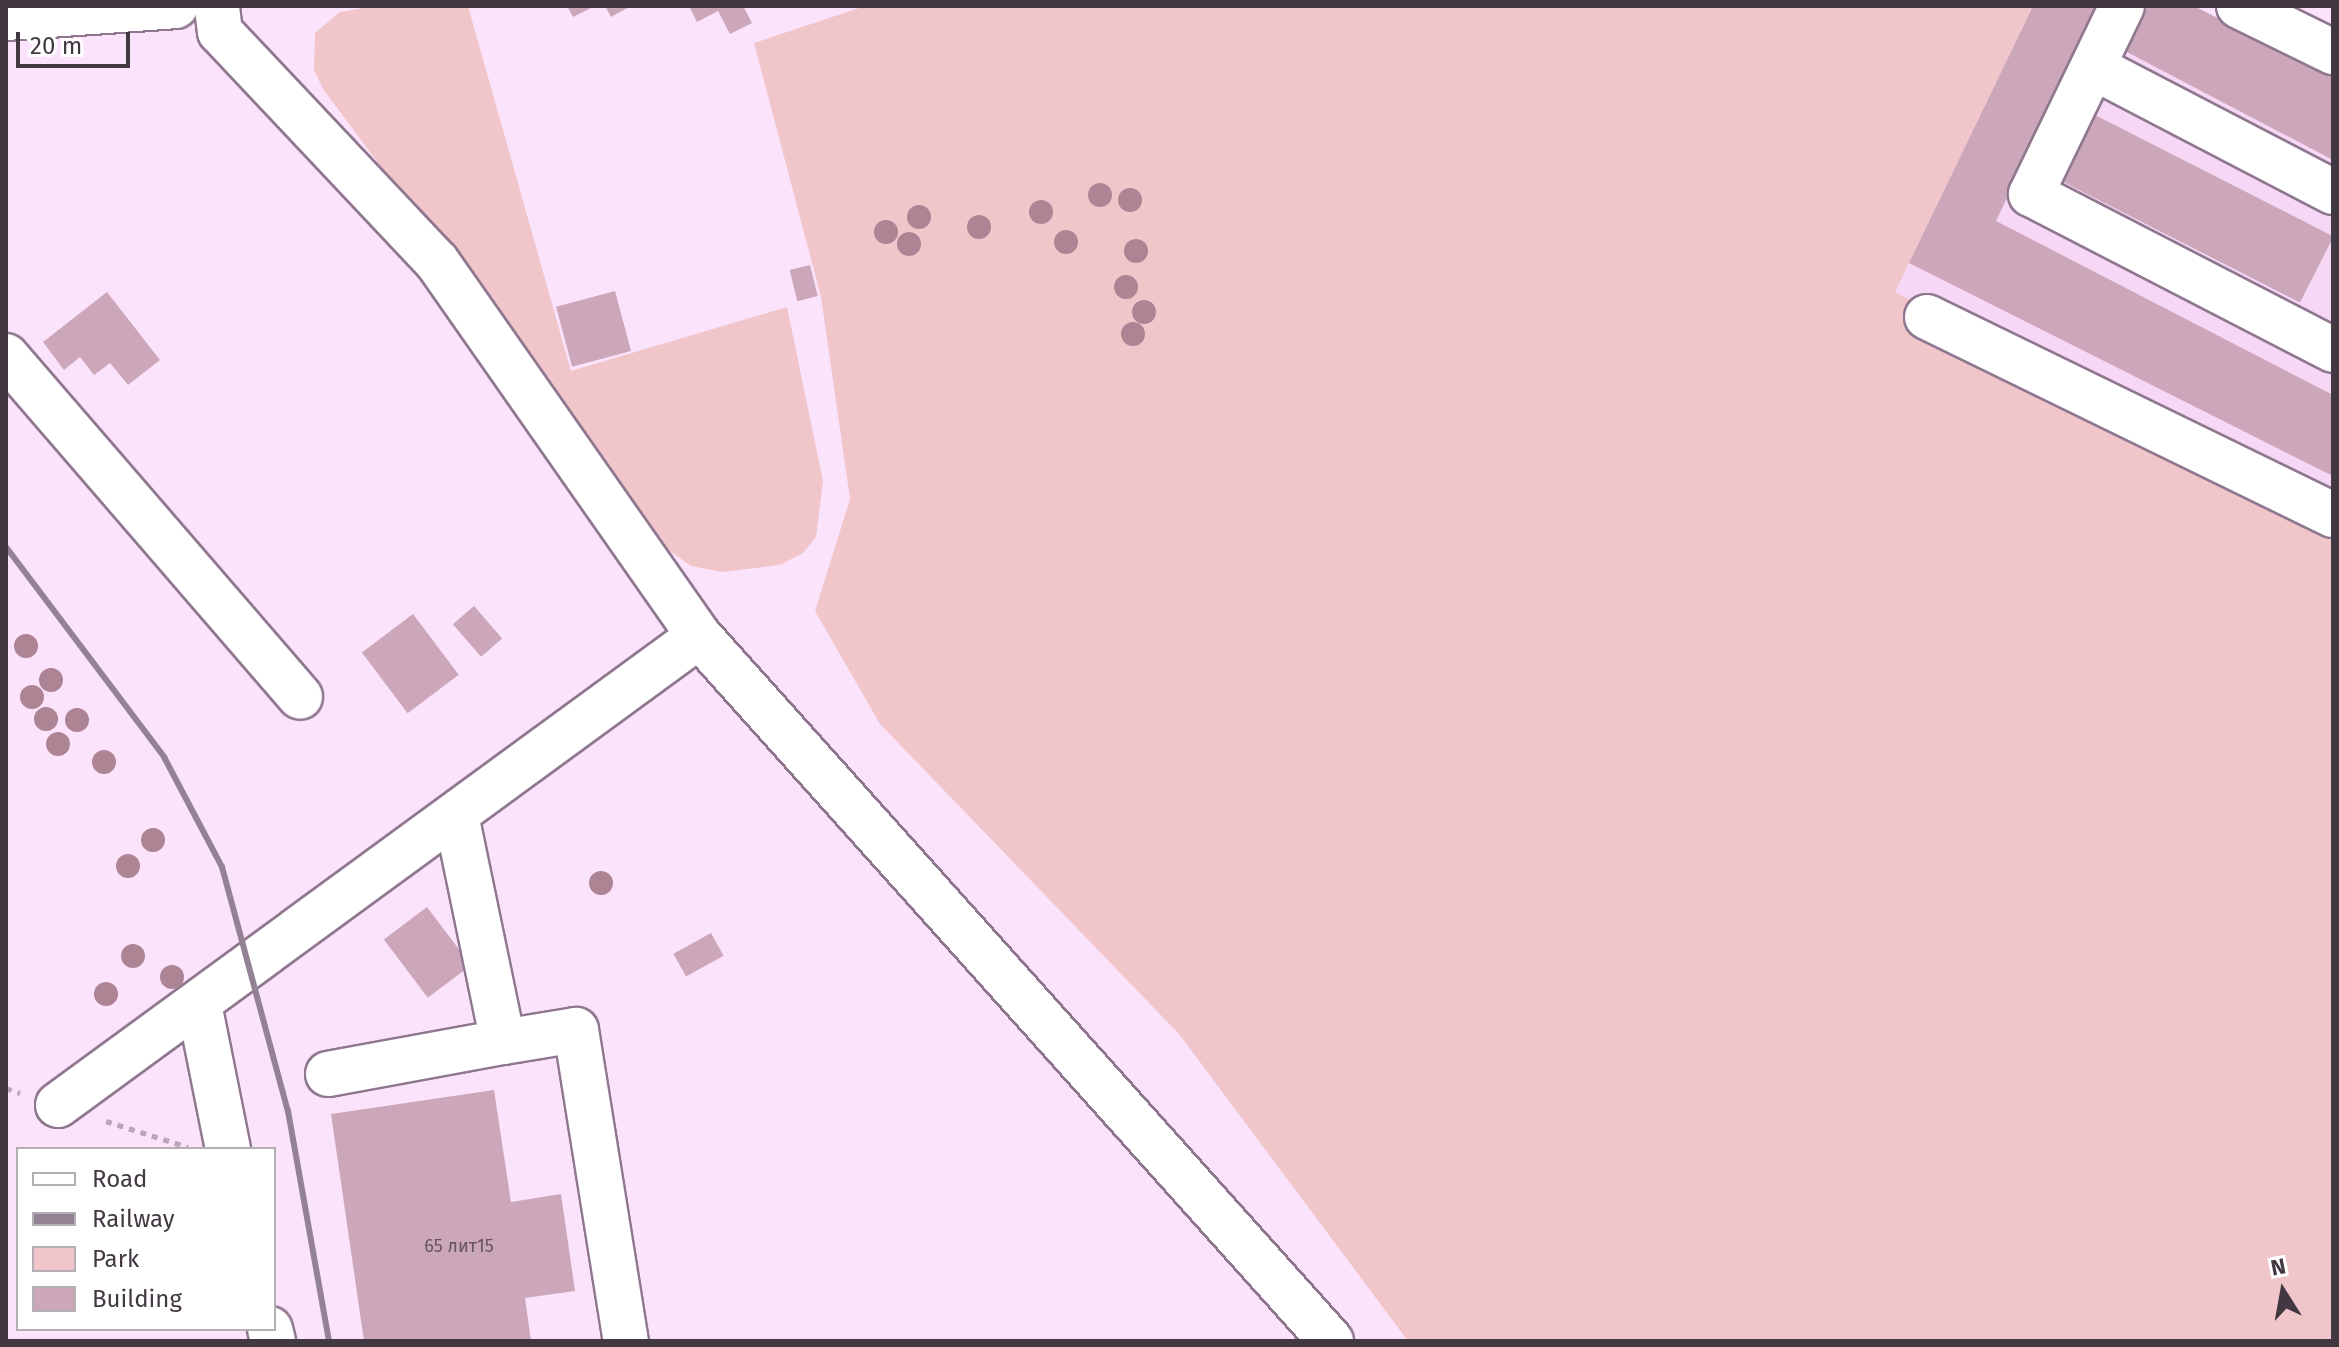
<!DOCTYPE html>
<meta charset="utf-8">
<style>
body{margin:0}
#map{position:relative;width:2339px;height:1347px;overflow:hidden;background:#fce3fc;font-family:"Fira Sans",sans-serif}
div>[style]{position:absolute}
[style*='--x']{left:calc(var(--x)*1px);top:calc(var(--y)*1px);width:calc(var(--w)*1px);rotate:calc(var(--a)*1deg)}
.built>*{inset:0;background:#f6d7f6}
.green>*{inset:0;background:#f0c6ca}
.building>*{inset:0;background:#cca7b9;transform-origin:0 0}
.path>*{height:5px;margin-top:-2.5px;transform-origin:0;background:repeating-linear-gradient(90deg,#baa6ba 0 6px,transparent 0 12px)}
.roads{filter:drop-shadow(2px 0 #8f788f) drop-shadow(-2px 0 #8f788f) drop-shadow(0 2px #8f788f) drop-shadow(0 -2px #8f788f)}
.minor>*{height:44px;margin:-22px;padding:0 22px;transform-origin:22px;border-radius:22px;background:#fff}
.highway>*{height:44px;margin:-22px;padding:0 22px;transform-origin:22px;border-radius:22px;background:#fff}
.rail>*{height:6px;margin:-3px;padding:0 3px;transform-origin:3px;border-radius:3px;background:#938293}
.trees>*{width:24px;height:24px;margin:-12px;border-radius:50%;background:#ad8494}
span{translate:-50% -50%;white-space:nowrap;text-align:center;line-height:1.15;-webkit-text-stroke:6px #fff;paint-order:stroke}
.number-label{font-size:18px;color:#645460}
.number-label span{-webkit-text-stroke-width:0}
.frame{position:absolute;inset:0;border:8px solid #423842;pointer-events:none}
.legend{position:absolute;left:16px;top:1147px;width:260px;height:184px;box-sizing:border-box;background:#fff;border:2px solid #b3afb3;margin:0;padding:10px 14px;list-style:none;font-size:24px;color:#423842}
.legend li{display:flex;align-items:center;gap:16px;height:40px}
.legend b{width:40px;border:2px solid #b3afb3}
.north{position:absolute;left:2243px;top:1251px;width:80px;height:80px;-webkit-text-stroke:6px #fff;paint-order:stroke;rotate:349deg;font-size:22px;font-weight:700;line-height:32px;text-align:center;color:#423842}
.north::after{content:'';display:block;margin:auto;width:28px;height:36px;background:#423842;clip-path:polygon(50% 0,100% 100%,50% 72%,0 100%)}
.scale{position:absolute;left:16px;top:32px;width:114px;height:36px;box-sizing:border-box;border:4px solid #423842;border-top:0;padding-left:10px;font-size:24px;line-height:28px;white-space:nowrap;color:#423842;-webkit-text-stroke:6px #fff;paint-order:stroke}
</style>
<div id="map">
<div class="built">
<i style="clip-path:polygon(2033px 6px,2194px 6px,2333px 77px,2333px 522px,1895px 292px)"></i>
</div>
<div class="green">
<i style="clip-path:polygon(376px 6px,468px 6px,571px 371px,787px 307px,823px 481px,816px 537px,803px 553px,780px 565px,722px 572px,691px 566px,663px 546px,323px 89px,314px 70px,315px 33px,340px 12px)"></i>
<i style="clip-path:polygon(865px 6px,2033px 6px,1895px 292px,2333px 522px,2333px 1341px,1408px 1341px,1179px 1034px,880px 724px,815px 611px,850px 499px,821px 297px,754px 43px)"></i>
</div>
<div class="building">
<i style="clip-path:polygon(567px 6px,595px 6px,573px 17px)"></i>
<i style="clip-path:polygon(605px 6px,631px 6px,611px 17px)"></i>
<i style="clip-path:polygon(689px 6px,743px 6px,752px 23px,730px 34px,718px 11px,697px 22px)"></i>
<i style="clip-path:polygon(2033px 6px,2099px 6px,1996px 221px,2333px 395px,2333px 476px,1909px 263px)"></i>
<i style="clip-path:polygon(2148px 6px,2194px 6px,2333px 77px,2333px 160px,2125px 51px)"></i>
<i style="left:2093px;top:114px;width:270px;height:74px;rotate:27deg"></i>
<i style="left:810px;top:265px;width:32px;height:21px;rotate:76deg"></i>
<i style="left:615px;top:291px;width:62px;height:61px;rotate:75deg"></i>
<i style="clip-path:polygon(107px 292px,160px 360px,128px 385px,110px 363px,94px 375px,80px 357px,64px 370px,43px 342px)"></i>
<i style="left:474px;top:606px;width:43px;height:28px;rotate:49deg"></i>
<i style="left:413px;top:614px;width:76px;height:64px;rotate:53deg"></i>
<i style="left:427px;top:907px;width:73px;height:54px;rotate:53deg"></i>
<i style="left:711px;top:933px;width:26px;height:43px;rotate:61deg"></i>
<i style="clip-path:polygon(494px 1090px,511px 1202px,561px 1194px,575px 1291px,525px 1298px,531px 1341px,364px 1341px,331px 1114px)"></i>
</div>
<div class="path">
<i style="--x:6;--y:1088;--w:15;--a:20"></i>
<i style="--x:106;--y:1121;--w:86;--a:17.6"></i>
</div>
<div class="roads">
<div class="minor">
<i style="--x:2122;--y:6;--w:209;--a:115.8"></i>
<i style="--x:2031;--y:194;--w:340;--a:27.3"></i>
<i style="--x:2239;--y:6;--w:105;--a:26.1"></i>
<i style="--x:2093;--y:67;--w:271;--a:27.5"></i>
<i style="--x:1927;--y:317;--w:452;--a:26"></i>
<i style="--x:6;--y:356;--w:450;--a:49.2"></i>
<i style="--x:699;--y:636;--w:947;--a:48.13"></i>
<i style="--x:199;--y:1004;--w:148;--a:78.7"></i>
<i style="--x:503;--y:1042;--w:74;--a:-9.3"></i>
<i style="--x:576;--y:1030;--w:315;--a:80.9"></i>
<i style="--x:328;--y:1074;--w:178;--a:-10.4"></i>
<i style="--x:503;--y:1042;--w:231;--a:-101.7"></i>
<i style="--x:58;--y:1105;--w:794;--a:-36.19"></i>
<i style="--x:699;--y:636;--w:457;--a:-125"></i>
<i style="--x:437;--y:262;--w:316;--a:-133.3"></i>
<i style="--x:220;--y:32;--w:26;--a:-97"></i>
<i style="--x:270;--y:1329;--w:12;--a:76"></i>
</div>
<div class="highway">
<i style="--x:6;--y:18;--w:170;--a:-4"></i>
</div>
</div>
<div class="rail">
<i style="--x:6;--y:547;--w:263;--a:53"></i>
<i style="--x:164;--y:757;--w:124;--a:62.2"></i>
<i style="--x:222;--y:867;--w:253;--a:74.9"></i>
<i style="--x:288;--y:1111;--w:234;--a:79.9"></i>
</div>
<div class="trees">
<i style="left:1100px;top:195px"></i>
<i style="left:1130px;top:200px"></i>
<i style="left:1041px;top:212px"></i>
<i style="left:919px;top:217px"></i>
<i style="left:979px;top:227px"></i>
<i style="left:886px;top:232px"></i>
<i style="left:1066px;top:242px"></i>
<i style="left:909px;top:244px"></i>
<i style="left:1136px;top:251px"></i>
<i style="left:1126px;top:287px"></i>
<i style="left:1144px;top:312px"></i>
<i style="left:1133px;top:334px"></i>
<i style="left:26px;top:646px"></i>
<i style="left:51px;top:680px"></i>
<i style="left:32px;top:697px"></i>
<i style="left:46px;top:719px"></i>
<i style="left:77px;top:720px"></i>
<i style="left:58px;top:744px"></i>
<i style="left:104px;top:762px"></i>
<i style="left:153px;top:840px"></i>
<i style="left:128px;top:866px"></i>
<i style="left:601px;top:883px"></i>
<i style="left:133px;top:956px"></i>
<i style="left:172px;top:977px"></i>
<i style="left:106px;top:994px"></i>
</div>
<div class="number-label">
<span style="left:459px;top:1246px">65 лит15</span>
</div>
<div class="frame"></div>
<ul class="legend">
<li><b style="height:10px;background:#fff"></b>Road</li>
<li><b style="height:10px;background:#938293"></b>Railway</li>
<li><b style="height:22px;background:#f0c6ca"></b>Park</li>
<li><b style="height:22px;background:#cca7b9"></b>Building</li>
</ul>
<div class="north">N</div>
<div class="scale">20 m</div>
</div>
